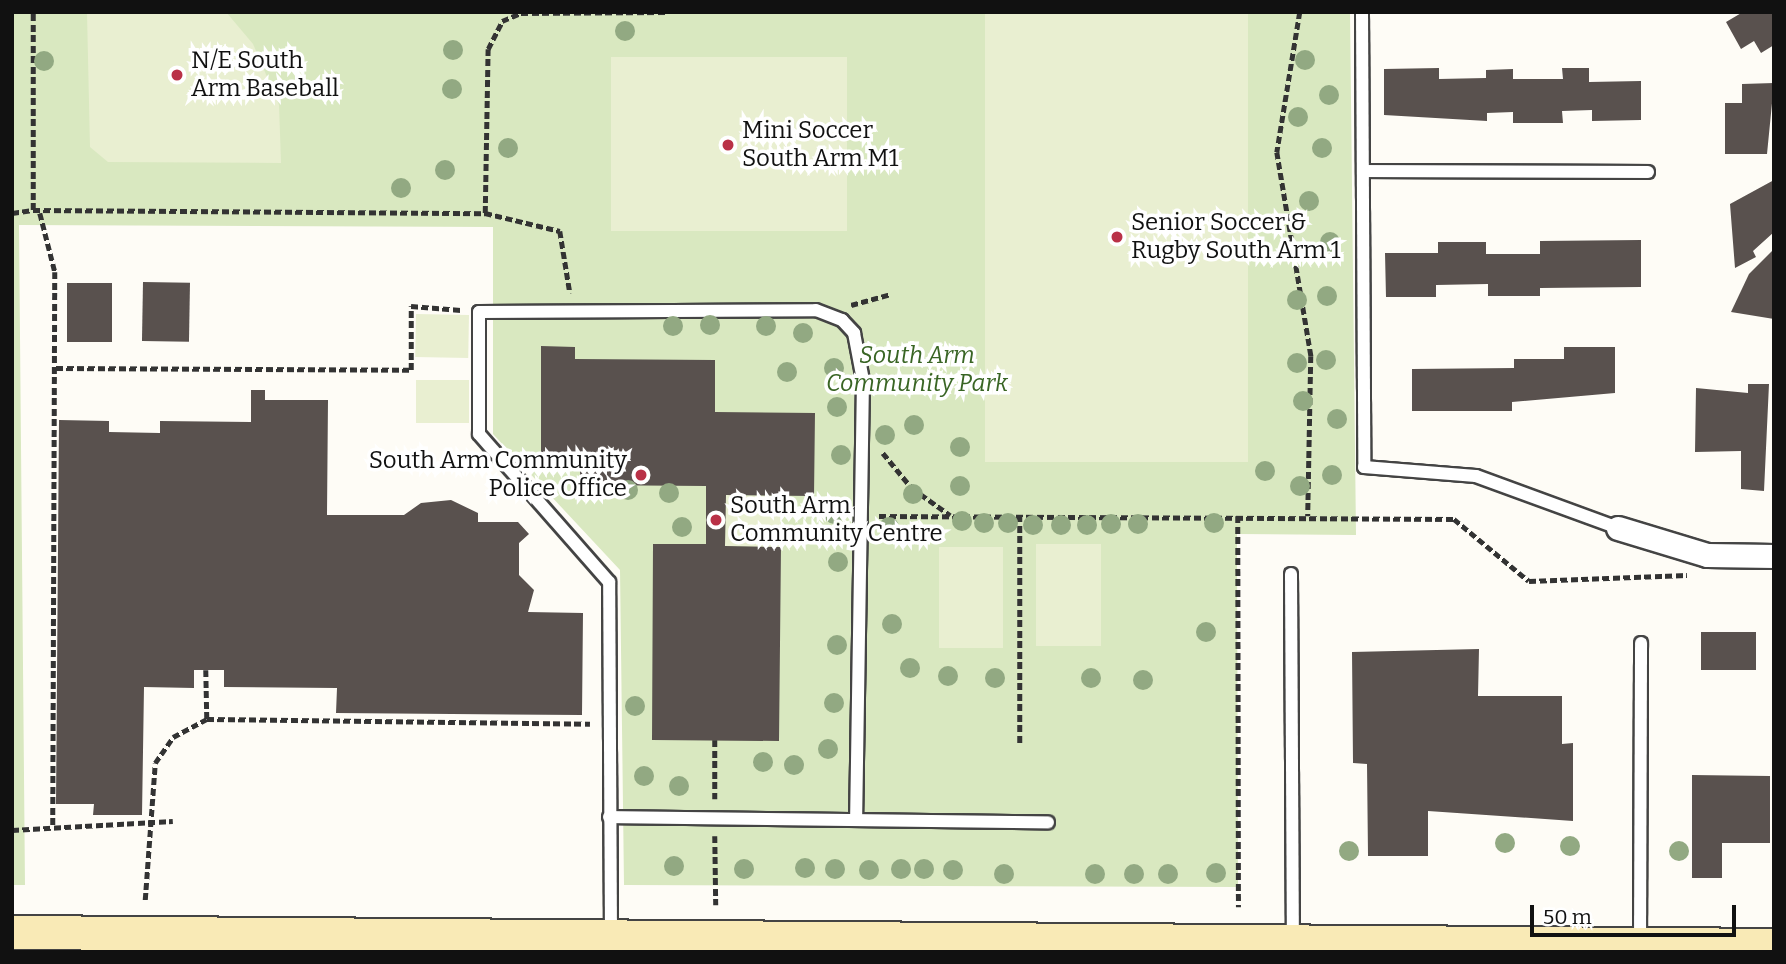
<!DOCTYPE html>
<style>
body{margin:0}
#map{position:relative;width:1786px;height:964px;overflow:hidden;background:#fefcf6;font-family:Bitter,serif}
div>[style]{position:absolute}
[style*='--x']{left:calc(var(--x)*1px);top:calc(var(--y)*1px);width:calc(var(--w)*1px);rotate:calc(var(--a)*1deg)}
.green>*{inset:0;background:#d9e8c0}
.pitch>*{inset:0;background:#e9efd1;transform-origin:0 0}
.building>*{inset:0;background:#59514e;transform-origin:0 0}
.path>*{height:4.5px;margin-top:-2.25px;transform-origin:0;background:repeating-linear-gradient(90deg,#333 0 7px,transparent 0 10.5px)}
.roads{filter:drop-shadow(2px 0 #444) drop-shadow(-2px 0 #444) drop-shadow(0 2px #444) drop-shadow(0 -2px #444)}
.lane>*{height:12px;margin:-6px;padding:0 6px;transform-origin:6px;border-radius:6px;background:#fff}
.street>*{height:23px;margin:-11.5px;padding:0 11.5px;transform-origin:11.5px;border-radius:11.5px;background:#fff}
.secondary>*{height:33px;margin:-16.5px;padding:0 16.5px;transform-origin:16.5px;border-radius:16.5px;background:#f9eab6}
.trees>*{width:20px;height:20px;margin:-10px;border-radius:50%;background:#92a982}
.dots>*{width:19px;height:19px;translate:-50% -50%;box-sizing:border-box;border:4px solid #fff;border-radius:50%}
span{translate:-50% -50%;white-space:nowrap;text-align:center;line-height:1.15;-webkit-text-stroke:7px #fff;paint-order:stroke}
.poi-label{font-size:24px;color:#111}
.left{translate:0 -50%;text-align:left}
.right{translate:-100% -50%;text-align:right}
.park-label{font-size:24px;color:#396524;font-style:italic}
.frame{position:absolute;inset:0;border:14px solid #111;pointer-events:none}
.scale{position:absolute;left:1530px;top:905px;width:206px;height:32px;box-sizing:border-box;border:4px solid #111;border-top:0;padding-left:9px;font-size:21px;line-height:24px;white-space:nowrap;color:#111;-webkit-text-stroke:5px #fff;paint-order:stroke}
</style>
<div id="map">
<div class="green">
<i style="clip-path:polygon(12px 12px,1350px 12px,1356px 535px,1237px 534px,1238px 887px,624px 885px,620px 570px,493px 434px,493px 227px,19px 225px,25px 885px,12px 885px)"></i>
</div>
<div class="pitch">
<i style="clip-path:polygon(87px 12px,226px 12px,253px 44px,279px 105px,281px 163px,108px 162px,90px 147px)"></i>
<i style="left:985px;top:12px;width:263px;height:450px"></i>
<i style="left:611px;top:57px;width:236px;height:174px"></i>
<i style="left:416px;top:314px;width:53px;height:43px;rotate:1deg"></i>
<i style="left:416px;top:380px;width:53px;height:43px"></i>
<i style="left:726px;top:495px;width:55px;height:51px;rotate:1deg"></i>
<i style="left:1036px;top:544px;width:65px;height:102px"></i>
<i style="left:939px;top:547px;width:64px;height:101px"></i>
</div>
<div class="building">
<i style="clip-path:polygon(1743px 12px,1774px 12px,1774px 45px,1761px 53px,1754px 41px,1741px 49px,1726px 22px)"></i>
<i style="clip-path:polygon(1439px 68px,1439px 79px,1486px 78px,1486px 70px,1513px 69px,1513px 79px,1563px 79px,1562px 68px,1589px 68px,1589px 82px,1641px 81px,1641px 120px,1592px 121px,1592px 110px,1562px 111px,1563px 123px,1513px 123px,1513px 112px,1487px 113px,1487px 121px,1384px 115px,1384px 69px)"></i>
<i style="clip-path:polygon(1774px 83px,1767px 154px,1725px 154px,1725px 103px,1742px 103px,1742px 84px)"></i>
<i style="clip-path:polygon(1774px 180px,1774px 232px,1753px 251px,1756px 257px,1735px 268px,1730px 204px)"></i>
<i style="clip-path:polygon(1641px 240px,1641px 287px,1540px 288px,1540px 296px,1488px 296px,1488px 284px,1436px 285px,1436px 297px,1386px 297px,1385px 253px,1438px 253px,1438px 242px,1486px 242px,1486px 254px,1540px 254px,1540px 241px)"></i>
<i style="clip-path:polygon(1774px 249px,1774px 319px,1731px 312px,1749px 274px)"></i>
<i style="left:143px;top:282px;width:47px;height:59px;rotate:1deg"></i>
<i style="left:67px;top:283px;width:45px;height:59px"></i>
<i style="clip-path:polygon(541px 346px,575px 347px,575px 359px,715px 360px,715px 412px,815px 413px,814px 496px,726px 495px,725px 546px,781px 547px,779px 741px,652px 740px,653px 544px,706px 544px,706px 486px,580px 485px,580px 461px,541px 460px)"></i>
<i style="clip-path:polygon(1564px 347px,1615px 347px,1615px 393px,1512px 402px,1512px 411px,1412px 411px,1412px 369px,1514px 368px,1514px 359px,1564px 359px)"></i>
<i style="clip-path:polygon(1748px 384px,1769px 384px,1764px 491px,1741px 489px,1741px 451px,1695px 452px,1696px 388px,1748px 393px)"></i>
<i style="clip-path:polygon(251px 390px,265px 390px,265px 400px,328px 400px,327px 515px,404px 515px,421px 503px,451px 500px,478px 513px,478px 522px,518px 522px,529px 534px,519px 543px,519px 575px,534px 590px,528px 612px,583px 613px,582px 715px,336px 713px,337px 688px,224px 687px,224px 670px,194px 670px,194px 688px,144px 687px,142px 815px,93px 815px,94px 804px,56px 804px,59px 420px,109px 421px,109px 432px,160px 433px,160px 421px,251px 422px)"></i>
<i style="left:1701px;top:632px;width:55px;height:38px"></i>
<i style="clip-path:polygon(1479px 649px,1478px 696px,1562px 696px,1562px 744px,1573px 743px,1573px 821px,1428px 811px,1428px 856px,1368px 856px,1367px 764px,1353px 763px,1352px 652px)"></i>
<i style="clip-path:polygon(1692px 775px,1770px 776px,1770px 843px,1722px 843px,1722px 878px,1692px 878px)"></i>
</div>
<div class="path">
<i style="--x:1300;--y:12;--w:142;--a:99.3"></i>
<i style="--x:1277;--y:152;--w:207;--a:80.5"></i>
<i style="--x:1311;--y:356;--w:160;--a:91.1"></i>
<i style="--x:33;--y:210;--w:452;--a:0.4"></i>
<i style="--x:485;--y:213;--w:164;--a:-89"></i>
<i style="--x:488;--y:49;--w:31;--a:-63"></i>
<i style="--x:502;--y:21;--w:21;--a:-23"></i>
<i style="--x:521;--y:13;--w:147;--a:-0.4"></i>
<i style="--x:12;--y:213;--w:21;--a:-8"></i>
<i style="--x:33;--y:210;--w:198;--a:-90"></i>
<i style="--x:40;--y:213;--w:61;--a:75.7"></i>
<i style="--x:55;--y:272;--w:553;--a:90.21"></i>
<i style="--x:485;--y:213;--w:77;--a:13.5"></i>
<i style="--x:560;--y:231;--w:63;--a:80.8"></i>
<i style="--x:851;--y:305;--w:41;--a:-15.4"></i>
<i style="--x:56;--y:368;--w:355;--a:0.3"></i>
<i style="--x:411;--y:370;--w:64;--a:-90"></i>
<i style="--x:411;--y:306;--w:50;--a:4.6"></i>
<i style="--x:883;--y:453;--w:45;--a:50.4"></i>
<i style="--x:912;--y:488;--w:47;--a:35.4"></i>
<i style="--x:1020;--y:515;--w:228;--a:90"></i>
<i style="--x:879;--y:516;--w:575;--a:0.3"></i>
<i style="--x:1454;--y:519;--w:97;--a:39.6"></i>
<i style="--x:1529;--y:581;--w:158;--a:-2.2"></i>
<i style="--x:1238;--y:516;--w:391;--a:89.9"></i>
<i style="--x:206;--y:670;--w:49;--a:88.8"></i>
<i style="--x:715;--y:740;--w:59;--a:90"></i>
<i style="--x:12;--y:830;--w:161;--a:-3.2"></i>
<i style="--x:715;--y:836;--w:69;--a:89.2"></i>
<i style="--x:145;--y:900;--w:137;--a:-85.8"></i>
<i style="--x:155;--y:763;--w:32;--a:-55"></i>
<i style="--x:173;--y:737;--w:38;--a:-28"></i>
<i style="--x:207;--y:719;--w:383;--a:0.7"></i>
</div>
<div class="roads">
<div class="lane">
<i style="--x:1362;--y:12;--w:455;--a:89.7"></i>
<i style="--x:1364;--y:467;--w:112;--a:4.6"></i>
<i style="--x:1476;--y:476;--w:151;--a:20.1"></i>
<i style="--x:1363;--y:171;--w:285;--a:0.2"></i>
<i style="--x:1291;--y:574;--w:367;--a:89.7"></i>
<i style="--x:609;--y:817;--w:439;--a:0.7"></i>
<i style="--x:611;--y:935;--w:353;--a:-90.3"></i>
<i style="--x:609;--y:582;--w:197;--a:-131.3"></i>
<i style="--x:479;--y:434;--w:122;--a:-90"></i>
<i style="--x:479;--y:312;--w:337;--a:-0.3"></i>
<i style="--x:816;--y:310;--w:28;--a:21"></i>
<i style="--x:842;--y:320;--w:18;--a:47"></i>
<i style="--x:854;--y:333;--w:48;--a:79.2"></i>
<i style="--x:863;--y:380;--w:440;--a:90.9"></i>
<i style="--x:1640;--y:943;--w:300;--a:-89.8"></i>
</div>
<div class="street">
<i style="--x:1618;--y:528;--w:93;--a:16.9"></i>
<i style="--x:1707;--y:555;--w:67;--a:0.9"></i>
</div>
<div class="secondary">
<i style="--x:12;--y:932;--w:1762;--a:0.42"></i>
</div>
</div>
<div class="trees">
<i style="left:625px;top:31px"></i>
<i style="left:453px;top:50px"></i>
<i style="left:1305px;top:60px"></i>
<i style="left:44px;top:61px"></i>
<i style="left:452px;top:89px"></i>
<i style="left:1329px;top:95px"></i>
<i style="left:1298px;top:117px"></i>
<i style="left:508px;top:148px"></i>
<i style="left:1322px;top:148px"></i>
<i style="left:445px;top:170px"></i>
<i style="left:401px;top:188px"></i>
<i style="left:1309px;top:201px"></i>
<i style="left:1330px;top:242px"></i>
<i style="left:1327px;top:296px"></i>
<i style="left:1297px;top:300px"></i>
<i style="left:710px;top:325px"></i>
<i style="left:673px;top:326px"></i>
<i style="left:766px;top:326px"></i>
<i style="left:803px;top:333px"></i>
<i style="left:1326px;top:360px"></i>
<i style="left:1297px;top:363px"></i>
<i style="left:834px;top:368px"></i>
<i style="left:787px;top:372px"></i>
<i style="left:1303px;top:401px"></i>
<i style="left:837px;top:407px"></i>
<i style="left:1337px;top:419px"></i>
<i style="left:914px;top:425px"></i>
<i style="left:885px;top:435px"></i>
<i style="left:960px;top:447px"></i>
<i style="left:841px;top:455px"></i>
<i style="left:1265px;top:471px"></i>
<i style="left:1332px;top:475px"></i>
<i style="left:960px;top:486px"></i>
<i style="left:1300px;top:486px"></i>
<i style="left:628px;top:490px"></i>
<i style="left:669px;top:493px"></i>
<i style="left:913px;top:494px"></i>
<i style="left:834px;top:514px"></i>
<i style="left:962px;top:521px"></i>
<i style="left:984px;top:523px"></i>
<i style="left:1008px;top:523px"></i>
<i style="left:1214px;top:523px"></i>
<i style="left:1111px;top:524px"></i>
<i style="left:1138px;top:524px"></i>
<i style="left:1033px;top:525px"></i>
<i style="left:1061px;top:525px"></i>
<i style="left:1087px;top:525px"></i>
<i style="left:682px;top:527px"></i>
<i style="left:889px;top:527px"></i>
<i style="left:923px;top:535px"></i>
<i style="left:838px;top:562px"></i>
<i style="left:892px;top:624px"></i>
<i style="left:1206px;top:632px"></i>
<i style="left:837px;top:645px"></i>
<i style="left:910px;top:668px"></i>
<i style="left:948px;top:676px"></i>
<i style="left:995px;top:678px"></i>
<i style="left:1091px;top:678px"></i>
<i style="left:1143px;top:680px"></i>
<i style="left:834px;top:703px"></i>
<i style="left:635px;top:706px"></i>
<i style="left:828px;top:749px"></i>
<i style="left:763px;top:762px"></i>
<i style="left:794px;top:765px"></i>
<i style="left:644px;top:776px"></i>
<i style="left:679px;top:786px"></i>
<i style="left:1505px;top:843px"></i>
<i style="left:1570px;top:846px"></i>
<i style="left:1349px;top:851px"></i>
<i style="left:1679px;top:851px"></i>
<i style="left:674px;top:866px"></i>
<i style="left:805px;top:868px"></i>
<i style="left:744px;top:869px"></i>
<i style="left:835px;top:869px"></i>
<i style="left:901px;top:869px"></i>
<i style="left:924px;top:869px"></i>
<i style="left:869px;top:870px"></i>
<i style="left:953px;top:870px"></i>
<i style="left:1216px;top:873px"></i>
<i style="left:1004px;top:874px"></i>
<i style="left:1095px;top:874px"></i>
<i style="left:1134px;top:874px"></i>
<i style="left:1168px;top:874px"></i>
</div>
<div class="dots">
<i style="left:177px;top:75px;background:#b93147"></i>
<i style="left:728px;top:145px;background:#b93147"></i>
<i style="left:1117px;top:237px;background:#b93147"></i>
<i style="left:641px;top:475px;background:#b93147"></i>
<i style="left:716px;top:520px;background:#b93147"></i>
</div>
<div class="poi-label">
<span class="left" style="left:191px;top:75px">N/E South<br>Arm Baseball</span>
<span class="left" style="left:742px;top:145px">Mini Soccer<br>South Arm M1</span>
<span class="left" style="left:1131px;top:237px">Senior Soccer &amp;<br>Rugby South Arm 1</span>
<span class="right" style="left:627px;top:475px">South Arm Community<br>Police Office</span>
<span class="left" style="left:730px;top:520px">South Arm<br>Community Centre</span>
</div>
<div class="park-label">
<span style="left:917px;top:370px">South Arm<br>Community Park</span>
</div>
<div class="frame"></div>
<div class="scale">50 m</div>
</div>
